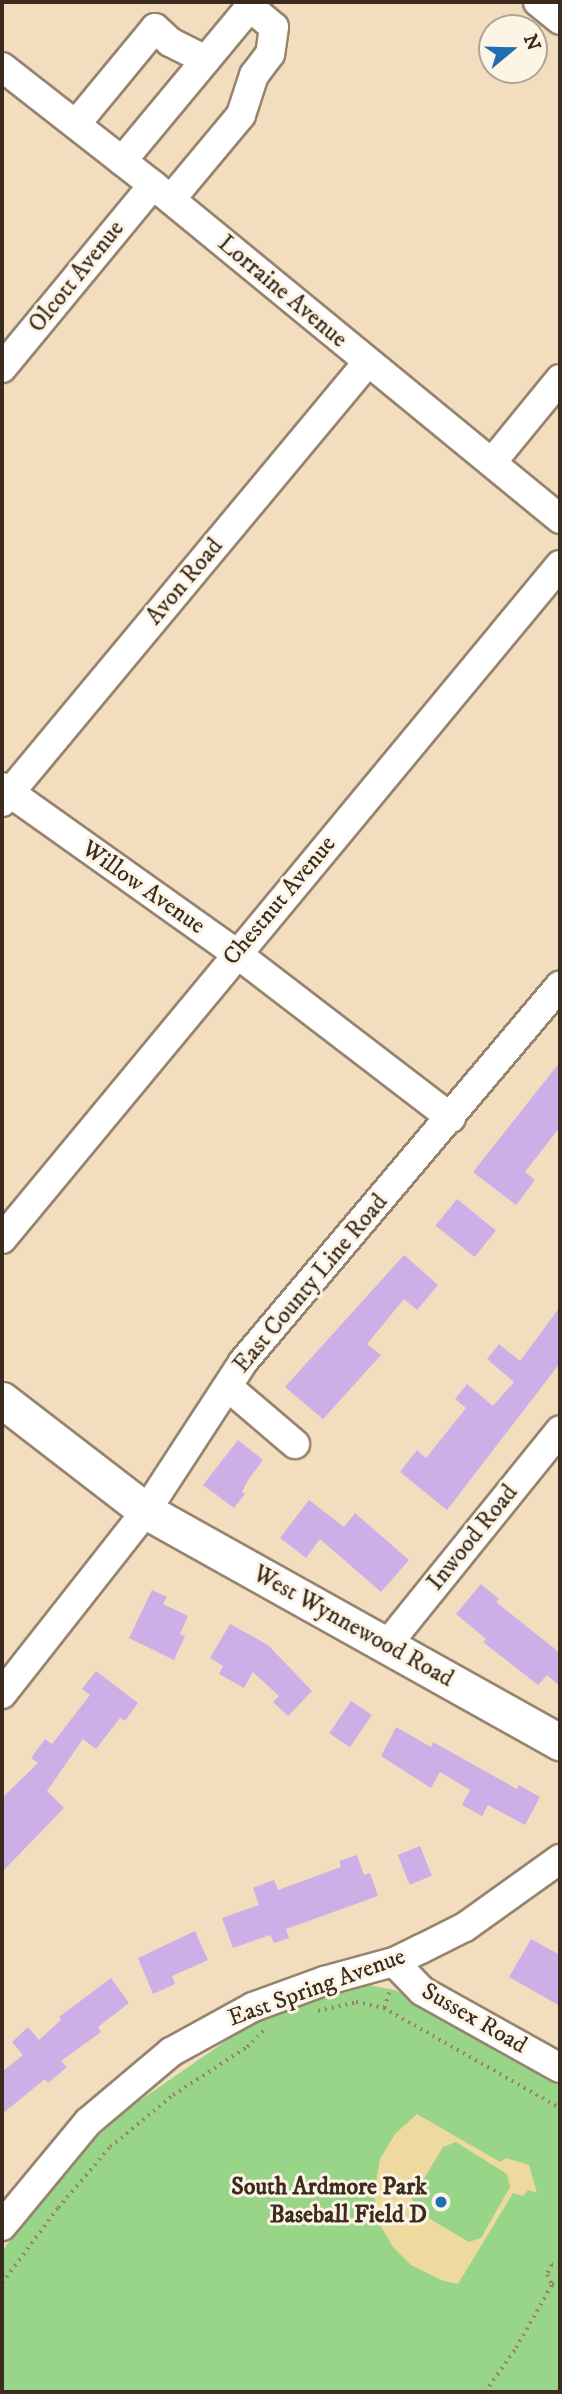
<!DOCTYPE html>
<style>
body{margin:0}
#map{position:relative;width:562px;height:2394px;overflow:hidden;background:#f3ddbf;font-family:"IM FELL DW Pica",serif}
div>[style]{position:absolute}
[style*='--x']{left:calc(var(--x)*1px);top:calc(var(--y)*1px);width:calc(var(--w)*1px);rotate:calc(var(--a)*1deg)}
.green>*{inset:0;background:#98d589}
.sand>*{inset:0;background:#eeda9e}
.building>*{inset:0;background:#cdafe8;transform-origin:0 0}
.path>*{height:3.5px;margin-top:-1.75px;transform-origin:0;background:repeating-linear-gradient(90deg,#97846e 0 2px,transparent 0 7px)}
.roads{filter:drop-shadow(2px 0 #97846e) drop-shadow(-2px 0 #97846e) drop-shadow(0 2px #97846e) drop-shadow(0 -2px #97846e)}
.minor>*{height:28px;margin:-14px;padding:0 14px;transform-origin:14px;border-radius:14px;background:#fff}
.major>*{height:35px;margin:-17.5px;padding:0 17.5px;transform-origin:17.5px;border-radius:17.5px;background:#fff}
.dots>*{width:19px;height:19px;translate:-50% -50%;box-sizing:border-box;border:4px solid #fcf5e5;border-radius:50%}
span{translate:-50% -50%;white-space:nowrap;text-align:center;line-height:1.15;-webkit-text-stroke:6px #fcf5e5;paint-order:stroke}
.street-label{font-size:24px;color:#3b2a1e}
.poi-label{font-size:24px;color:#3b2a1e;font-weight:700}
.right{translate:-100% -50%;text-align:right}
.frame{position:absolute;inset:0;border:4px solid #3b2a1e;pointer-events:none}
.north{position:absolute;left:478px;top:14px;width:70px;height:70px;box-sizing:border-box;background:#fcf5e5;border:2px solid #afa495;border-radius:50%;rotate:71deg;font-size:19px;font-weight:700;line-height:28px;text-align:center;color:#3b2a1e}
.north::after{content:'';display:block;margin:auto;width:24px;height:32px;background:#1f6fb2;clip-path:polygon(50% 0,100% 100%,50% 72%,0 100%)}
</style>
<div id="map">
<div class="green">
<i style="clip-path:polygon(358px 1983px,395px 1990px,415px 2000px,560px 2081px,560px 2392px,2px 2392px,2px 2251px,76px 2157px,126px 2110px,265px 2014px)"></i>
</div>
<div class="sand">
<i style="clip-path:polygon(evenodd,417px 2114px,500px 2162px,506px 2158px,529px 2165px,537px 2193px,528px 2190px,523px 2196px,513px 2193px,458px 2284px,441px 2280px,411px 2265px,393px 2247px,380px 2225px,374px 2195px,380px 2159px,395px 2134px,417px 2114px,456px 2142px,507px 2174px,510px 2187px,481px 2238px,469px 2242px,415px 2210px,412px 2198px,443px 2147px,456px 2142px)"></i>
</div>
<div class="building">
<i style="clip-path:polygon(560px 1062px,560px 1127px,525px 1172px,535px 1180px,516px 1205px,473px 1172px)"></i>
<i style="left:457px;top:1199px;width:50px;height:34px;rotate:39deg"></i>
<i style="clip-path:polygon(404px 1255px,438px 1285px,417px 1310px,404px 1299px,367px 1344px,381px 1355px,323px 1419px,285px 1387px)"></i>
<i style="clip-path:polygon(560px 1307px,560px 1363px,447px 1510px,400px 1472px,417px 1450px,426px 1458px,466px 1408px,455px 1399px,467px 1384px,493px 1406px,514px 1382px,487px 1359px,499px 1344px,520px 1361px)"></i>
<i style="clip-path:polygon(238px 1440px,263px 1460px,248px 1480px,242px 1492px,245px 1494px,234px 1508px,203px 1485px)"></i>
<i style="clip-path:polygon(309px 1500px,344px 1527px,355px 1513px,409px 1560px,381px 1592px,320px 1539px,306px 1558px,280px 1538px)"></i>
<i style="clip-path:polygon(481px 1584px,499px 1599px,496px 1602px,560px 1653px,560px 1686px,547px 1675px,538px 1685px,483px 1642px,486px 1639px,456px 1614px)"></i>
<i style="clip-path:polygon(152px 1590px,167px 1597px,163px 1604px,188px 1616px,180px 1634px,185px 1636px,174px 1660px,129px 1638px)"></i>
<i style="clip-path:polygon(230px 1624px,268px 1645px,312px 1691px,288px 1716px,273px 1702px,279px 1696px,253px 1672px,244px 1688px,219px 1674px,223px 1666px,210px 1658px)"></i>
<i style="clip-path:polygon(96px 1671px,138px 1703px,125px 1721px,120px 1718px,96px 1749px,83px 1739px,47px 1791px,64px 1808px,2px 1872px,2px 1798px,38px 1763px,31px 1758px,45px 1739px,52px 1744px,90px 1695px,82px 1689px)"></i>
<i style="left:351px;top:1701px;width:25px;height:39px;rotate:34deg"></i>
<i style="clip-path:polygon(396px 1727px,431px 1747px,433px 1742px,517px 1789px,519px 1785px,540px 1797px,525px 1825px,488px 1805px,482px 1816px,462px 1805px,470px 1790px,440px 1772px,431px 1788px,381px 1756px)"></i>
<i style="left:420px;top:1846px;width:32px;height:24px;rotate:68deg"></i>
<i style="clip-path:polygon(357px 1855px,364px 1875px,370px 1873px,378px 1896px,286px 1929px,289px 1938px,274px 1943px,270px 1935px,233px 1948px,222px 1918px,259px 1905px,253px 1888px,274px 1880px,278px 1890px,341px 1867px,339px 1861px)"></i>
<i style="clip-path:polygon(195px 1931px,208px 1960px,172px 1976px,175px 1984px,153px 1994px,138px 1958px)"></i>
<i style="clip-path:polygon(531px 1939px,560px 1955px,560px 2006px,509px 1977px)"></i>
<i style="clip-path:polygon(111px 1978px,129px 2003px,98px 2027px,101px 2032px,61px 2061px,67px 2067px,48px 2083px,45px 2079px,2px 2114px,2px 2072px,23px 2055px,12px 2042px,28px 2027px,39px 2040px,61px 2020px,59px 2017px)"></i>
</div>
<div class="path">
<i style="--x:384;--y:2008;--w:19;--a:-72"></i>
<i style="--x:318;--y:2011;--w:39;--a:-13"></i>
<i style="--x:356;--y:2002;--w:29;--a:12"></i>
<i style="--x:384;--y:2008;--w:202;--a:29.6"></i>
<i style="--x:560;--y:2264;--w:8;--a:173"></i>
<i style="--x:552;--y:2265;--w:11;--a:117"></i>
<i style="--x:547;--y:2275;--w:10;--a:61"></i>
<i style="--x:552;--y:2284;--w:8;--a:7"></i>
<i style="--x:2;--y:2283;--w:94;--a:-53.3"></i>
<i style="--x:58;--y:2208;--w:80;--a:-49.6"></i>
<i style="--x:110;--y:2147;--w:82;--a:-39.5"></i>
<i style="--x:173;--y:2095;--w:88;--a:-33"></i>
<i style="--x:247;--y:2047;--w:27;--a:-45"></i>
<i style="--x:485;--y:2392;--w:54;--a:-54.8"></i>
<i style="--x:516;--y:2348;--w:73;--a:-60.6"></i>
</div>
<div class="roads">
<div class="minor">
<i style="--x:538;--y:2;--w:28;--a:39"></i>
<i style="--x:2;--y:67;--w:192;--a:38"></i>
<i style="--x:153;--y:185;--w:527;--a:39.37"></i>
<i style="--x:76;--y:124;--w:124;--a:-50.5"></i>
<i style="--x:155;--y:28;--w:21;--a:43"></i>
<i style="--x:170;--y:42;--w:40;--a:26.6"></i>
<i style="--x:122;--y:161;--w:200;--a:-50.3"></i>
<i style="--x:250;--y:7;--w:31;--a:40"></i>
<i style="--x:274;--y:27;--w:27;--a:98"></i>
<i style="--x:270;--y:54;--w:26;--a:127"></i>
<i style="--x:254;--y:75;--w:42;--a:108"></i>
<i style="--x:241;--y:115;--w:109;--a:129.8"></i>
<i style="--x:2;--y:368;--w:237;--a:-50.5"></i>
<i style="--x:493;--y:461;--w:106;--a:-50.7"></i>
<i style="--x:2;--y:787;--w:287;--a:35.4"></i>
<i style="--x:236;--y:953;--w:271;--a:37.5"></i>
<i style="--x:2;--y:802;--w:571;--a:-50.26"></i>
<i style="--x:2;--y:1239;--w:875;--a:-50.38"></i>
<i style="--x:228;--y:1387;--w:88;--a:40.4"></i>
<i style="--x:386;--y:1646;--w:277;--a:-51.1"></i>
<i style="--x:2;--y:1694;--w:233;--a:-51.8"></i>
<i style="--x:146;--y:1511;--w:178;--a:-56.9"></i>
<i style="--x:243;--y:1362;--w:492;--a:-49.9"></i>
<i style="--x:394;--y:1962;--w:40;--a:46"></i>
<i style="--x:422;--y:1991;--w:158;--a:29.2"></i>
<i style="--x:2;--y:2226;--w:135;--a:-50.4"></i>
<i style="--x:88;--y:2122;--w:109;--a:-40.1"></i>
<i style="--x:171;--y:2052;--w:94;--a:-28.8"></i>
<i style="--x:253;--y:2007;--w:76;--a:-20.1"></i>
<i style="--x:324;--y:1981;--w:73;--a:-15.2"></i>
<i style="--x:394;--y:1962;--w:30;--a:-26"></i>
<i style="--x:421;--y:1949;--w:49;--a:-26.6"></i>
<i style="--x:465;--y:1927;--w:117;--a:-35.6"></i>
</div>
<div class="major">
<i style="--x:2;--y:1400;--w:182;--a:37.6"></i>
<i style="--x:146;--y:1511;--w:474;--a:29.2"></i>
</div>
</div>
<div class="dots">
<i style="left:441px;top:2202px;background:#1f6fb2"></i>
</div>
<div class="street-label">
<span style="left:77px;top:277px;rotate:-51deg">Olcott Avenue</span>
<span style="left:282px;top:292px;rotate:40deg">Lorraine Avenue</span>
<span style="left:185px;top:582px;rotate:-50deg">Avon Road</span>
<span style="left:143px;top:888px;rotate:35deg">Willow Avenue</span>
<span style="left:280px;top:901px;rotate:-50deg">Chestnut Avenue</span>
<span style="left:311px;top:1284px;rotate:-50deg">East County Line Road</span>
<span style="left:473px;top:1538px;rotate:-51deg">Inwood Road</span>
<span style="left:353px;top:1627px;rotate:29deg">West Wynnewood Road</span>
<span style="left:317px;top:1988px;rotate:-20deg">East Spring Avenue</span>
<span style="left:474px;top:2019px;rotate:30deg">Sussex Road</span>
</div>
<div class="poi-label">
<span class="right" style="left:427px;top:2202px">South Ardmore Park<br>Baseball Field D</span>
</div>
<div class="frame"></div>
<div class="north">N</div>
</div>
